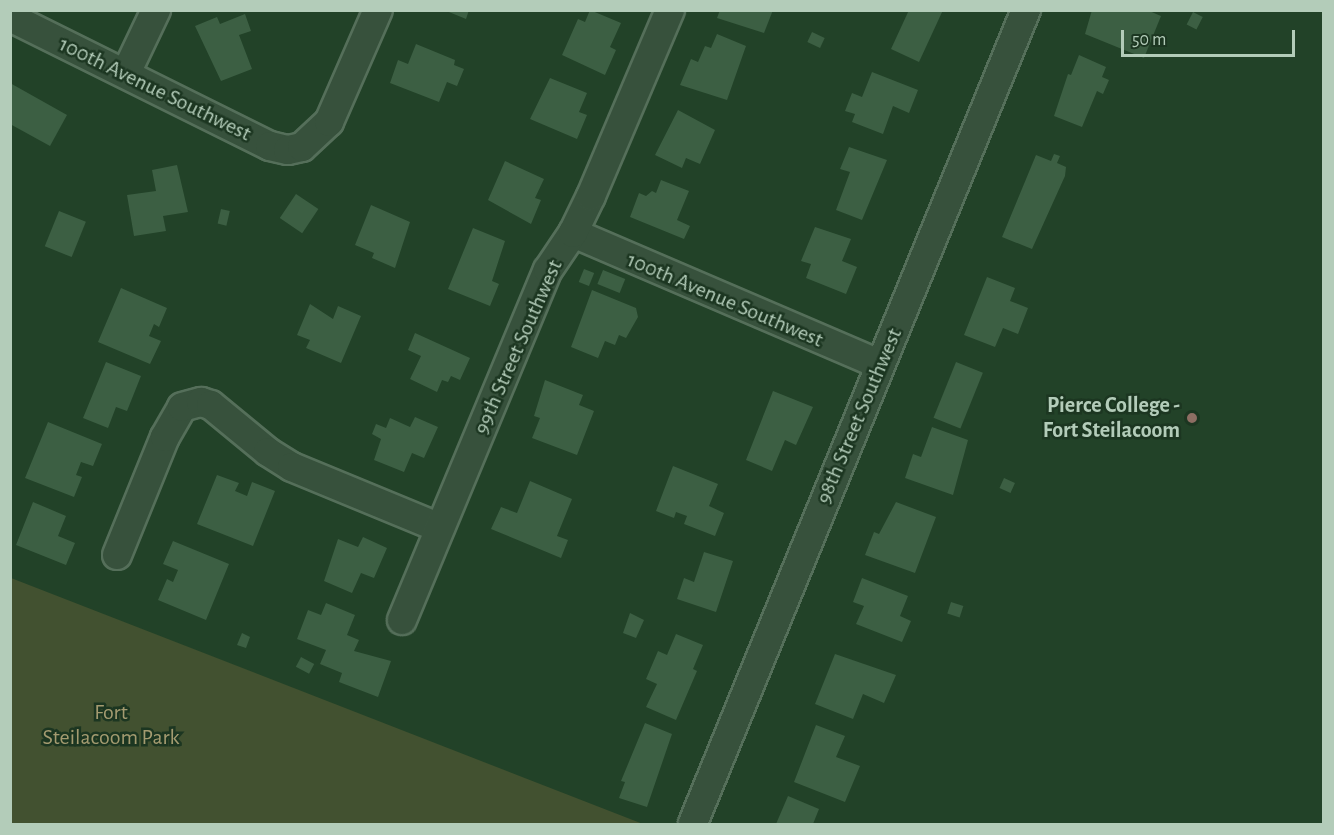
<!DOCTYPE html>
<style>
body{margin:0}
#map{position:relative;width:1334px;height:835px;overflow:hidden;background:#224228;font-family:"Alegreya Sans",sans-serif}
div>[style]{position:absolute}
[style*='--x']{left:calc(var(--x)*1px);top:calc(var(--y)*1px);width:calc(var(--w)*1px);rotate:calc(var(--a)*1deg)}
.green>*{inset:0;background:#425130}
.building>*{inset:0;background:#3c5f43;transform-origin:0 0}
.roads{filter:drop-shadow(2px 0 #556f5a) drop-shadow(-2px 0 #556f5a) drop-shadow(0 2px #556f5a) drop-shadow(0 -2px #556f5a)}
.minor>*{height:28px;margin:-14px;padding:0 14px;transform-origin:14px;border-radius:14px;background:#37513c}
.dots>*{width:16px;height:16px;translate:-50% -50%;box-sizing:border-box;border:3px solid #1c3621;border-radius:50%}
span{translate:-50% -50%;white-space:nowrap;text-align:center;line-height:1.15;-webkit-text-stroke:5px #1c3621;paint-order:stroke}
.street-label{font-size:22px;color:#b3ccb9}
.poi-label{font-size:22px;color:#b3ccb9;font-weight:700}
.right{translate:-100% -50%;text-align:right}
.park-label{font-size:22px;color:#a49b70}
.frame{position:absolute;inset:0;border:12px solid #b3ccb9;pointer-events:none}
.scale{position:absolute;left:1121px;top:30px;width:174px;height:27px;box-sizing:border-box;border:3px solid #b3ccb9;border-top:0;padding-left:8px;font-size:18px;line-height:21px;white-space:nowrap;color:#b3ccb9;-webkit-text-stroke:4px #1c3621;paint-order:stroke}
</style>
<div id="map">
<div class="green">
<i style="clip-path:polygon(10px 578px,11px 578px,643px 824px,11px 824px)"></i>
</div>
<div class="building">
<i style="clip-path:polygon(444px 10px,469px 10px,466px 19px)"></i>
<i style="clip-path:polygon(590px 10px,621px 23px,610px 47px,616px 50px,605px 75px,562px 55px,578px 19px,585px 22px)"></i>
<i style="clip-path:polygon(720px 10px,773px 10px,764px 33px,717px 18px)"></i>
<i style="clip-path:polygon(909px 10px,943px 10px,919px 62px,891px 49px)"></i>
<i style="clip-path:polygon(1092px 10px,1147px 10px,1161px 16px,1144px 58px,1085px 34px)"></i>
<i style="left:1193px;top:12px;width:11px;height:14px;rotate:27deg"></i>
<i style="clip-path:polygon(245px 14px,251px 31px,239px 35px,252px 69px,221px 81px,195px 26px,217px 17px,220px 24px)"></i>
<i style="left:812px;top:32px;width:14px;height:11px;rotate:25deg"></i>
<i style="clip-path:polygon(717px 34px,746px 46px,727px 100px,680px 85px,691px 59px,698px 62px,705px 46px,711px 48px)"></i>
<i style="clip-path:polygon(416px 44px,455px 60px,454px 65px,464px 69px,457px 86px,447px 82px,439px 102px,390px 83px,398px 60px,408px 64px)"></i>
<i style="clip-path:polygon(1079px 55px,1106px 67px,1102px 77px,1109px 80px,1103px 94px,1097px 91px,1082px 127px,1054px 116px,1068px 74px,1071px 75px)"></i>
<i style="clip-path:polygon(872px 72px,918px 90px,909px 113px,893px 106px,883px 134px,852px 122px,855px 114px,845px 111px,852px 93px,862px 97px)"></i>
<i style="clip-path:polygon(550px 78px,587px 93px,579px 112px,587px 115px,577px 139px,530px 119px)"></i>
<i style="clip-path:polygon(10px 83px,67px 115px,50px 146px,10px 124px)"></i>
<i style="clip-path:polygon(678px 110px,715px 130px,700px 164px,686px 158px,682px 168px,655px 155px)"></i>
<i style="clip-path:polygon(849px 147px,887px 160px,862px 220px,836px 210px,850px 172px,840px 169px)"></i>
<i style="clip-path:polygon(1054px 154px,1060px 156px,1057px 163px,1066px 167px,1065px 176px,1032px 249px,1002px 237px,1036px 155px,1051px 161px)"></i>
<i style="clip-path:polygon(505px 161px,544px 179px,535px 198px,541px 200px,531px 224px,488px 200px)"></i>
<i style="clip-path:polygon(177px 165px,188px 212px,163px 216px,166px 231px,134px 236px,127px 195px,156px 191px,152px 170px)"></i>
<i style="clip-path:polygon(661px 180px,689px 191px,677px 220px,690px 226px,684px 239px,630px 217px,639px 193px,646px 196px,652px 191px,656px 193px)"></i>
<i style="left:296px;top:194px;width:27px;height:29px;rotate:34deg"></i>
<i style="clip-path:polygon(371px 205px,410px 222px,395px 268px,372px 258px,374px 253px,355px 245px)"></i>
<i style="left:221px;top:209px;width:9px;height:15px;rotate:13deg"></i>
<i style="left:59px;top:211px;width:29px;height:38px;rotate:22deg"></i>
<i style="clip-path:polygon(815px 227px,851px 239px,842px 261px,857px 267px,846px 294px,806px 278px,811px 264px,801px 261px)"></i>
<i style="clip-path:polygon(473px 228px,505px 241px,492px 281px,499px 284px,490px 306px,448px 289px)"></i>
<i style="left:584px;top:269px;width:11px;height:14px;rotate:22deg"></i>
<i style="left:603px;top:270px;width:24px;height:15px;rotate:22deg"></i>
<i style="clip-path:polygon(987px 277px,1015px 288px,1010px 301px,1028px 308px,1018px 334px,1003px 328px,995px 347px,964px 335px)"></i>
<i style="clip-path:polygon(121px 288px,167px 308px,159px 327px,154px 324px,149px 336px,161px 341px,150px 364px,98px 342px)"></i>
<i style="clip-path:polygon(592px 290px,636px 308px,638px 317px,626px 338px,619px 335px,615px 345px,605px 341px,598px 358px,571px 347px)"></i>
<i style="clip-path:polygon(310px 304px,333px 319px,338px 306px,361px 316px,341px 363px,306px 348px,310px 340px,297px 335px)"></i>
<i style="clip-path:polygon(415px 333px,470px 358px,460px 380px,451px 376px,448px 382px,442px 380px,437px 392px,410px 379px,421px 356px,408px 350px)"></i>
<i style="clip-path:polygon(106px 362px,141px 376px,127px 411px,116px 407px,108px 428px,83px 418px)"></i>
<i style="left:956px;top:362px;width:29px;height:60px;rotate:22deg"></i>
<i style="clip-path:polygon(545px 380px,583px 395px,579px 405px,594px 411px,577px 455px,532px 438px,540px 418px,534px 416px)"></i>
<i style="clip-path:polygon(773px 391px,813px 407px,796px 445px,785px 440px,772px 471px,746px 460px)"></i>
<i style="clip-path:polygon(415px 417px,438px 427px,424px 458px,412px 453px,404px 472px,374px 460px,381px 439px,372px 434px,376px 424px,386px 428px,390px 418px,410px 427px)"></i>
<i style="clip-path:polygon(48px 422px,102px 444px,93px 466px,81px 462px,76px 475px,82px 477px,74px 497px,25px 478px)"></i>
<i style="clip-path:polygon(932px 427px,968px 440px,953px 495px,905px 478px,913px 454px,921px 457px)"></i>
<i style="clip-path:polygon(673px 466px,718px 484px,709px 506px,724px 513px,715px 536px,684px 524px,687px 516px,676px 512px,674px 518px,656px 511px)"></i>
<i style="clip-path:polygon(217px 475px,239px 483px,235px 491px,247px 496px,252px 482px,275px 491px,253px 546px,197px 524px)"></i>
<i style="left:1004px;top:478px;width:12px;height:11px;rotate:24deg"></i>
<i style="clip-path:polygon(530px 481px,572px 499px,557px 536px,568px 540px,561px 558px,491px 529px,501px 507px,517px 513px)"></i>
<i style="clip-path:polygon(33px 502px,66px 516px,58px 536px,75px 543px,66px 565px,16px 545px)"></i>
<i style="clip-path:polygon(896px 502px,936px 517px,915px 573px,865px 555px,874px 532px,879px 534px)"></i>
<i style="clip-path:polygon(363px 537px,387px 548px,374px 578px,361px 573px,352px 593px,324px 581px,338px 539px,358px 547px)"></i>
<i style="clip-path:polygon(173px 541px,229px 564px,206px 620px,158px 600px,167px 579px,173px 582px,178px 570px,163px 564px)"></i>
<i style="clip-path:polygon(704px 552px,733px 561px,716px 612px,677px 599px,684px 578px,694px 582px)"></i>
<i style="clip-path:polygon(862px 578px,908px 596px,900px 616px,911px 621px,902px 642px,856px 624px,864px 606px,853px 602px)"></i>
<i style="left:951px;top:602px;width:13px;height:12px;rotate:18deg"></i>
<i style="clip-path:polygon(326px 603px,355px 615px,347px 635px,359px 640px,354px 651px,391px 661px,378px 697px,339px 682px,342px 673px,320px 664px,326px 650px,297px 639px,308px 610px,321px 615px)"></i>
<i style="clip-path:polygon(630px 613px,644px 620px,636px 638px,623px 633px)"></i>
<i style="clip-path:polygon(242px 633px,250px 637px,246px 648px,237px 645px)"></i>
<i style="clip-path:polygon(676px 634px,703px 645px,693px 669px,697px 671px,676px 720px,646px 707px,657px 684px,646px 679px,658px 651px,667px 655px)"></i>
<i style="clip-path:polygon(835px 654px,896px 675px,884px 703px,863px 694px,853px 719px,815px 704px)"></i>
<i style="left:301px;top:657px;width:15px;height:11px;rotate:28deg"></i>
<i style="clip-path:polygon(645px 723px,672px 734px,647px 807px,619px 798px,625px 782px,621px 781px)"></i>
<i style="clip-path:polygon(816px 725px,845px 736px,836px 757px,860px 766px,845px 802px,794px 782px)"></i>
<i style="clip-path:polygon(788px 796px,819px 809px,813px 824px,776px 824px)"></i>
</div>
<div class="roads">
<div class="minor">
<i style="--x:10;--y:17;--w:290;--a:26.4"></i>
<i style="--x:270;--y:146;--w:18;--a:13"></i>
<i style="--x:288;--y:150;--w:14;--a:-12"></i>
<i style="--x:302;--y:147;--w:37;--a:-43"></i>
<i style="--x:329;--y:122;--w:122;--a:-66.4"></i>
<i style="--x:126;--y:73;--w:70;--a:-64.5"></i>
<i style="--x:573;--y:233;--w:333;--a:23.2"></i>
<i style="--x:117;--y:555;--w:127;--a:-67.9"></i>
<i style="--x:165;--y:437;--w:34;--a:-60"></i>
<i style="--x:182;--y:407;--w:20;--a:-15"></i>
<i style="--x:201;--y:402;--w:10;--a:17"></i>
<i style="--x:211;--y:405;--w:74;--a:39.5"></i>
<i style="--x:268;--y:452;--w:28;--a:32"></i>
<i style="--x:292;--y:467;--w:160;--a:22.4"></i>
<i style="--x:402;--y:620;--w:379;--a:-67.4"></i>
<i style="--x:548;--y:270;--w:45;--a:-56"></i>
<i style="--x:573;--y:233;--w:41;--a:-64.1"></i>
<i style="--x:591;--y:196;--w:202;--a:-67"></i>
<i style="--x:693;--y:823;--w:879;--a:-67.73"></i>
</div>
</div>
<div class="dots">
<i style="left:1192px;top:418px;background:#8d6e63"></i>
</div>
<div class="street-label">
<span style="left:155px;top:89px;rotate:26deg">100th Avenue Southwest</span>
<span style="left:725px;top:300px;rotate:23deg">100th Avenue Southwest</span>
<span style="left:518px;top:347px;rotate:-66deg">99th Street Southwest</span>
<span style="left:859px;top:416px;rotate:-67deg">98th Street Southwest</span>
</div>
<div class="poi-label">
<span class="right" style="left:1180px;top:418px">Pierce College -<br>Fort Steilacoom</span>
</div>
<div class="park-label">
<span style="left:111px;top:725px">Fort<br>Steilacoom Park</span>
</div>
<div class="frame"></div>
<div class="scale">50 m</div>
</div>
